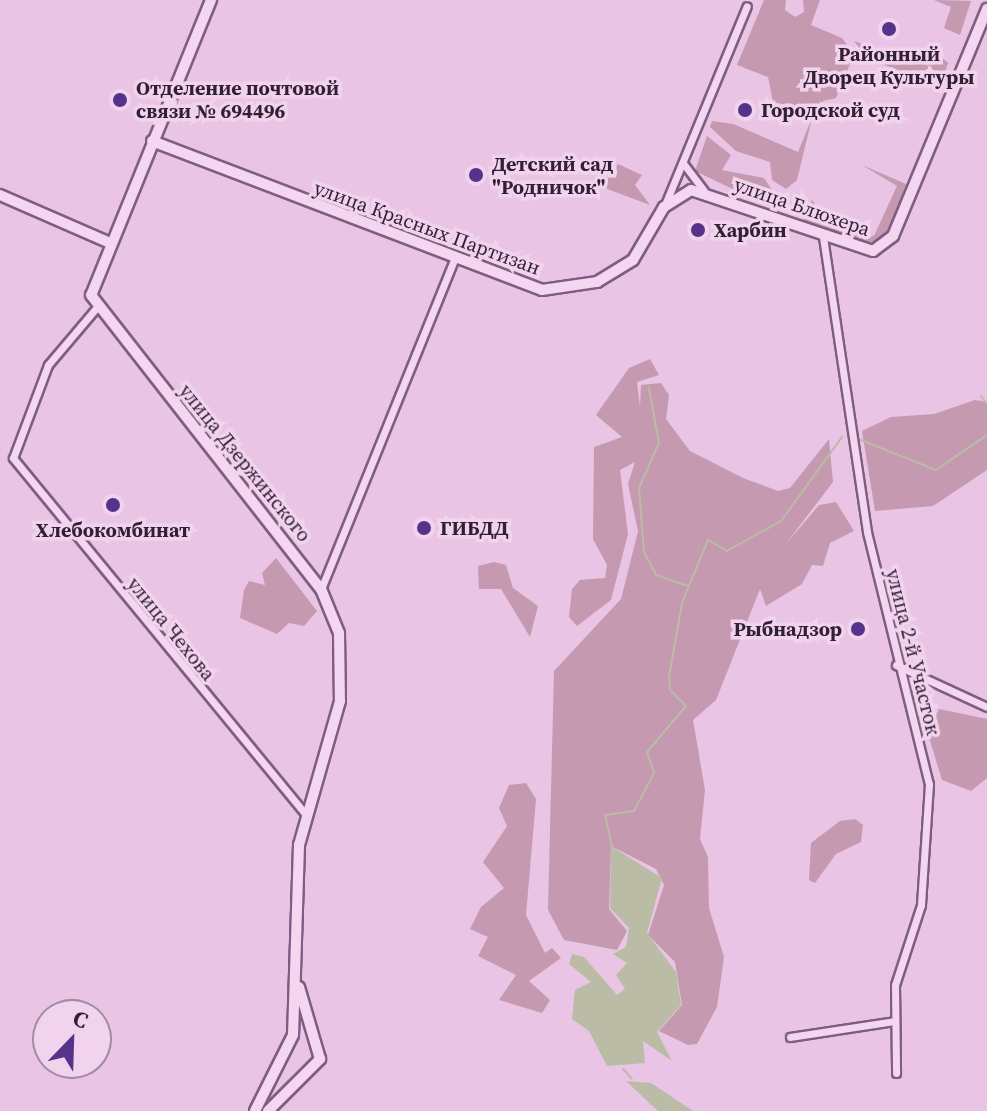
<!DOCTYPE html>
<meta charset="utf-8">
<style>
body{margin:0}
#map{position:relative;width:987px;height:1111px;overflow:hidden;background:#e9c4e5;font-family:"Source Serif 4",serif}
div>[style]{position:absolute}
[style*='--x']{left:calc(var(--x)*1px);top:calc(var(--y)*1px);width:calc(var(--w)*1px);rotate:calc(var(--a)*1deg)}
.green>*{inset:0;background:#c599af}
.water>*{inset:0;background:#babca6}
.stream>*{height:2px;margin:-1px;padding:0 1px;transform-origin:1px;border-radius:1px;background:#babca6}
.roads{filter:drop-shadow(2px 0 #7f5d81) drop-shadow(-2px 0 #7f5d81) drop-shadow(0 2px #7f5d81) drop-shadow(0 -2px #7f5d81)}
.street>*{height:7px;margin:-3.5px;padding:0 3.5px;transform-origin:3.5px;border-radius:3.5px;background:#f5d6f1}
.secondary>*{height:10px;margin:-5px;padding:0 5px;transform-origin:5px;border-radius:5px;background:#f5d6f1}
.dots>*{width:22px;height:22px;translate:-50% -50%;box-sizing:border-box;border:4px solid #f1d3ee;border-radius:50%}
span{translate:-50% -50%;white-space:nowrap;text-align:center;line-height:1.15;-webkit-text-stroke:7px #f1d3ee;paint-order:stroke}
.poi-label{font-size:20px;color:#311f33;font-weight:700}
.left{translate:0 -50%;text-align:left}
.right{translate:-100% -50%;text-align:right}
.street-label{font-size:20px;color:#311f33}
.north{position:absolute;left:32px;top:999px;width:80px;height:80px;box-sizing:border-box;background:#f1d3ee;border:2px solid #a48ba3;border-radius:50%;rotate:23deg;font-size:22px;font-weight:700;line-height:32px;text-align:center;color:#311f33}
.north::after{content:'';display:block;margin:auto;width:28px;height:36px;background:#55338a;clip-path:polygon(50% 0,100% 100%,50% 72%,0 100%)}
</style>
<div id="map">
<div class="green">
<i style="clip-path:polygon(764px 0,786px 0,785px 10px,795px 17px,804px 12px,803px 0,820px 0,811px 25px,842px 38px,854px 54px,836px 98px,823px 101px,821px 112px,773px 102px,768px 77px,737px 65px)"></i>
<i style="clip-path:polygon(934px 0,971px 1px,960px 35px,944px 28px,951px 7px)"></i>
<i style="clip-path:polygon(854px 41px,907px 60px,914px 49px,924px 60px,932px 51px,939px 55px,948px 63px,941px 85px,867px 59px)"></i>
<i style="clip-path:polygon(812px 118px,797px 180px,786px 189px,772px 180px,770px 162px,736px 151px,710px 127px,712px 121px,733px 124px,798px 152px)"></i>
<i style="clip-path:polygon(707px 136px,731px 155px,722px 170px,764px 178px,774px 193px,770px 207px,695px 171px)"></i>
<i style="clip-path:polygon(618px 164px,642px 175px,635px 185px,650px 205px,602px 187px)"></i>
<i style="clip-path:polygon(862px 165px,906px 184px,887px 236px,869px 243px,804px 220px,812px 200px,833px 228px,874px 236px,897px 186px)"></i>
<i style="clip-path:polygon(650px 359px,659px 375px,637px 382px,640px 407px,641px 385px,661px 383px,669px 395px,666px 419px,690px 451px,743px 478px,778px 491px,790px 488px,829px 439px,833px 482px,785px 545px,819px 505px,836px 502px,854px 531px,830px 543px,823px 566px,812px 565px,802px 584px,766px 606px,760px 589px,716px 700px,693px 720px,705px 790px,700px 839px,708px 857px,709px 908px,724px 957px,717px 1007px,697px 1044px,688px 1045px,659px 1031px,682px 1005px,675px 962px,648px 935px,664px 885px,656px 869px,611px 846px,609px 909px,627px 931px,617px 950px,564px 940px,548px 910px,554px 671px,621px 599px,638px 531px,628px 484px,635px 462px,620px 470px,628px 534px,611px 600px,577px 626px,569px 617px,572px 589px,580px 580px,605px 578px,607px 565px,593px 539px,594px 447px,622px 437px,596px 415px,629px 368px)"></i>
<i style="clip-path:polygon(975px 400px,987px 402px,987px 470px,933px 506px,875px 511px,862px 431px,891px 417px,934px 414px)"></i>
<i style="clip-path:polygon(276px 558px,317px 611px,304px 626px,289px 623px,277px 634px,240px 618px,244px 590px,249px 581px,265px 585px,262px 573px)"></i>
<i style="clip-path:polygon(494px 562px,506px 565px,513px 588px,538px 606px,530px 637px,501px 589px,479px 589px,478px 566px)"></i>
<i style="clip-path:polygon(939px 709px,987px 719px,987px 778px,971px 791px,942px 780px,928px 734px)"></i>
<i style="clip-path:polygon(526px 783px,536px 799px,526px 915px,545px 953px,552px 948px,561px 958px,529px 981px,550px 1000px,542px 1013px,499px 1000px,516px 975px,478px 956px,488px 937px,470px 929px,481px 907px,504px 888px,483px 862px,507px 826px,499px 808px,509px 785px)"></i>
<i style="clip-path:polygon(855px 819px,863px 825px,861px 842px,836px 854px,815px 883px,809px 880px,811px 843px,840px 821px)"></i>
</div>
<div class="water">
<i style="clip-path:polygon(611px 846px,662px 878px,647px 933px,676px 972px,681px 1005px,657px 1032px,672px 1061px,643px 1041px,645px 1063px,607px 1066px,589px 1031px,572px 1019px,575px 990px,591px 982px,569px 964px,572px 954px,584px 957px,617px 995px,625px 989px,616px 975px,627px 963px,613px 954px,626px 947px,629px 928px,610px 908px)"></i>
<i style="clip-path:polygon(626px 1081px,651px 1083px,693px 1111px,658px 1111px)"></i>
</div>
<div class="stream">
<i style="--x:649;--y:388;--w:56;--a:79.7"></i>
<i style="--x:659;--y:443;--w:49;--a:114"></i>
<i style="--x:639;--y:488;--w:64;--a:85.5"></i>
<i style="--x:644;--y:552;--w:26;--a:62"></i>
<i style="--x:656;--y:575;--w:34;--a:19"></i>
<i style="--x:981;--y:396;--w:10;--a:53"></i>
<i style="--x:856;--y:438;--w:86;--a:21.8"></i>
<i style="--x:936;--y:470;--w:62;--a:-34.5"></i>
<i style="--x:612;--y:847;--w:33;--a:-102"></i>
<i style="--x:605;--y:815;--w:29;--a:-8"></i>
<i style="--x:634;--y:811;--w:43;--a:-62.2"></i>
<i style="--x:654;--y:773;--w:22;--a:-108"></i>
<i style="--x:647;--y:752;--w:60;--a:-49.7"></i>
<i style="--x:686;--y:706;--w:23;--a:-135"></i>
<i style="--x:670;--y:690;--w:13;--a:-94"></i>
<i style="--x:669;--y:677;--w:75;--a:-80"></i>
<i style="--x:682;--y:603;--w:68;--a:-67.6"></i>
<i style="--x:708;--y:540;--w:22;--a:30"></i>
<i style="--x:727;--y:551;--w:62;--a:-29.1"></i>
<i style="--x:781;--y:521;--w:104;--a:-54"></i>
<i style="--x:623;--y:1069;--w:13;--a:48"></i>
</div>
<div class="roads">
<div class="street">
<i style="--x:683;--y:163;--w:34;--a:53"></i>
<i style="--x:664;--y:207;--w:217;--a:-67.6"></i>
<i style="--x:823;--y:237;--w:298;--a:81.5"></i>
<i style="--x:867;--y:532;--w:260;--a:76.2"></i>
<i style="--x:929;--y:784;--w:121;--a:93.8"></i>
<i style="--x:921;--y:905;--w:84;--a:108"></i>
<i style="--x:895;--y:985;--w:88;--a:89.3"></i>
<i style="--x:97;--y:307;--w:76;--a:130.2"></i>
<i style="--x:48;--y:365;--w:99;--a:110.6"></i>
<i style="--x:13;--y:458;--w:463;--a:50.6"></i>
<i style="--x:321;--y:589;--w:358;--a:-68"></i>
<i style="--x:896;--y:665;--w:100;--a:24.8"></i>
<i style="--x:790;--y:1037;--w:105;--a:-8.7"></i>
</div>
<div class="secondary">
<i style="--x:211;--y:0;--w:318;--a:112.1"></i>
<i style="--x:91;--y:295;--w:373;--a:52"></i>
<i style="--x:321;--y:589;--w:48;--a:67.8"></i>
<i style="--x:339;--y:633;--w:68;--a:89.2"></i>
<i style="--x:340;--y:701;--w:150;--a:105.9"></i>
<i style="--x:299;--y:845;--w:190;--a:91.8"></i>
<i style="--x:293;--y:1035;--w:85;--a:116.6"></i>
<i style="--x:152;--y:141;--w:417;--a:20.9"></i>
<i style="--x:542;--y:290;--w:56;--a:-8.3"></i>
<i style="--x:597;--y:282;--w:42;--a:-31.4"></i>
<i style="--x:633;--y:260;--w:61;--a:-59.7"></i>
<i style="--x:664;--y:207;--w:32;--a:-32"></i>
<i style="--x:691;--y:190;--w:192;--a:18.5"></i>
<i style="--x:873;--y:251;--w:25;--a:-37"></i>
<i style="--x:893;--y:236;--w:246;--a:-67.5"></i>
<i style="--x:0;--y:195;--w:118;--a:23.5"></i>
<i style="--x:268;--y:1111;--w:74;--a:-45"></i>
<i style="--x:320;--y:1059;--w:75;--a:-106.3"></i>
</div>
</div>
<div class="dots">
<i style="left:889px;top:29px;background:#55338a"></i>
<i style="left:120px;top:100px;background:#55338a"></i>
<i style="left:745px;top:110px;background:#55338a"></i>
<i style="left:476px;top:175px;background:#55338a"></i>
<i style="left:698px;top:230px;background:#55338a"></i>
<i style="left:113px;top:505px;background:#55338a"></i>
<i style="left:424px;top:528px;background:#55338a"></i>
<i style="left:858px;top:629px;background:#55338a"></i>
</div>
<div class="poi-label">
<span style="left:889px;top:66px">Районный<br>Дворец Культуры</span>
<span class="left" style="left:136px;top:100px">Отделение почтовой<br>связи № 694496</span>
<span class="left" style="left:761px;top:110px">Городской суд</span>
<span class="left" style="left:492px;top:176px">Детский сад<br>"Родничок"</span>
<span class="left" style="left:714px;top:230px">Харбин</span>
<span class="left" style="left:440px;top:528px">ГИБДД</span>
<span style="left:113px;top:530px">Хлебокомбинат</span>
<span class="right" style="left:842px;top:629px">Рыбнадзор</span>
</div>
<div class="street-label">
<span style="left:802px;top:207px;rotate:19deg">улица Блюхера</span>
<span style="left:427px;top:228px;rotate:20deg">улица Красных Партизан</span>
<span style="left:245px;top:463px;rotate:51deg">улица Дзержинского</span>
<span style="left:171px;top:629px;rotate:51deg">улица Чехова</span>
<span style="left:913px;top:652px;rotate:76deg">улица 2-й Участок</span>
</div>
<div class="north">С</div>
</div>
